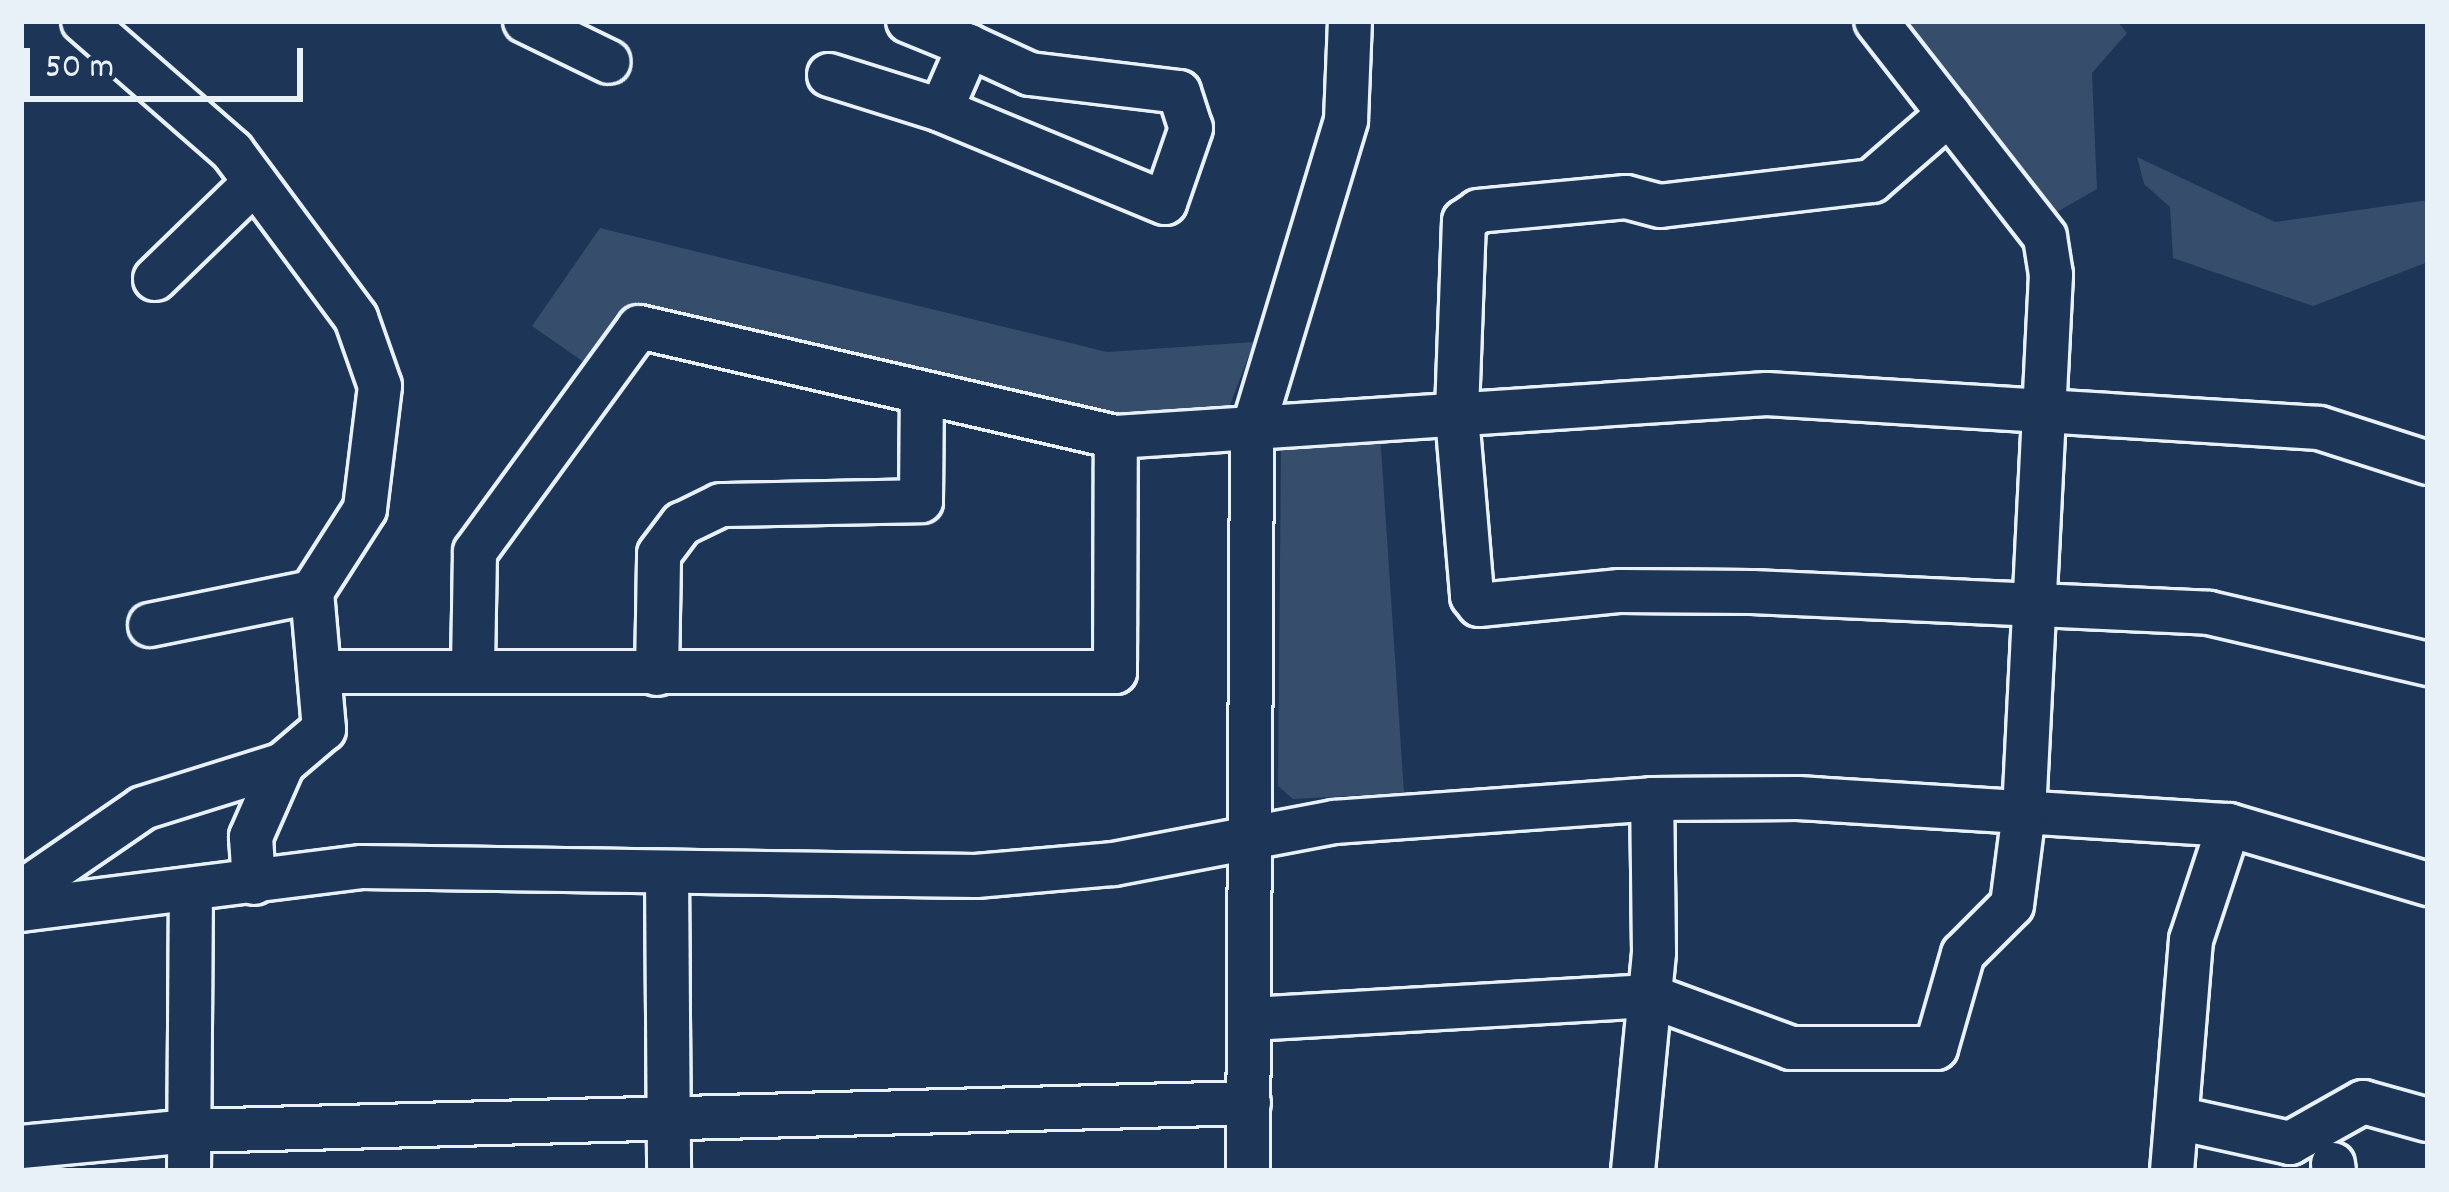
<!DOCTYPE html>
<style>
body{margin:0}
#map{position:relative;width:2449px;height:1192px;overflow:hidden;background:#1d3557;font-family:Dekko,sans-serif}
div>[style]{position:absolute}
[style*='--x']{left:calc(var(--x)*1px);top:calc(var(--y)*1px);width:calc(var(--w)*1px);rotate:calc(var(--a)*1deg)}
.green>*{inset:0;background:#374d6c}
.roads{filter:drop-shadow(3px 0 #e8f1f8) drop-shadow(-3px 0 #e8f1f8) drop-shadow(0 3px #e8f1f8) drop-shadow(0 -3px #e8f1f8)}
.minor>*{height:42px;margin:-21px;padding:0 21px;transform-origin:21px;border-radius:21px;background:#1d3557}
span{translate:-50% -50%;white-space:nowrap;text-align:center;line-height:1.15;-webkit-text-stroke:9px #1d3557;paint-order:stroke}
.frame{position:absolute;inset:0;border:24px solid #e8f1f8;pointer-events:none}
.scale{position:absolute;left:24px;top:48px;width:279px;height:54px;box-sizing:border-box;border:6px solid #e8f1f8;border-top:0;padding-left:15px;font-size:36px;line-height:42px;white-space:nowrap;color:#e8f1f8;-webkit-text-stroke:9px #1d3557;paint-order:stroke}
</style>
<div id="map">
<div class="green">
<i style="clip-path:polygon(1917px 21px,2117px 21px,2127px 33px,2092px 73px,2097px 189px,2055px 213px,1906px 28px)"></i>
<i style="clip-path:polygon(2137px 157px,2275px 222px,2428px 200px,2428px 262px,2313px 306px,2173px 258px,2170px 207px,2144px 184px)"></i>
<i style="clip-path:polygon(600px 228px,1107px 352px,1254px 342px,1228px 410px,1102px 419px,634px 304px,588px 365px,532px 326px)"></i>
<i style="clip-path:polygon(1380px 433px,1404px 793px,1293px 799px,1278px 786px,1281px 450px,1291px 439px)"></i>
</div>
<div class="roads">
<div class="minor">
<i style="--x:83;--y:21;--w:198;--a:41.1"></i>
<i style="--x:232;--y:151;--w:208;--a:53.4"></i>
<i style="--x:356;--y:318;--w:72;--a:70.6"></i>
<i style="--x:380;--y:386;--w:124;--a:97"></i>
<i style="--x:365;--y:509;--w:98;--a:122.6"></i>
<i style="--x:312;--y:592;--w:138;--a:85"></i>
<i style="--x:324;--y:729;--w:54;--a:139.5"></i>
<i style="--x:283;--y:764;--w:80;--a:113.7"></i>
<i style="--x:251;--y:837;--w:46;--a:86.3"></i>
<i style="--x:525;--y:21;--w:93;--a:26"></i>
<i style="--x:908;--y:21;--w:66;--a:22.3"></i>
<i style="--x:969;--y:46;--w:67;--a:24.7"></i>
<i style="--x:1030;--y:74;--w:150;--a:6.9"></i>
<i style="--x:1179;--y:92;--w:38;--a:72"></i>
<i style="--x:1191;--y:128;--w:79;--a:109.1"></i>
<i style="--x:1165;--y:203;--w:243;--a:-157.5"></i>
<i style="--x:941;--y:110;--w:70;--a:-66.4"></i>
<i style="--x:829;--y:75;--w:117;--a:17.4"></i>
<i style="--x:1949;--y:114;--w:102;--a:139"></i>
<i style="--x:1872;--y:181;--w:213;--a:173.3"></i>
<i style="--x:1660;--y:206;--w:35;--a:-165"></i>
<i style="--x:1626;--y:197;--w:148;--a:174.6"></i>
<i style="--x:1479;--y:211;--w:18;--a:146"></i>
<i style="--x:1464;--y:221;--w:195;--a:92.1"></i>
<i style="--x:1457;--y:416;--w:181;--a:85.2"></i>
<i style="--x:1472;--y:596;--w:11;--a:52"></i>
<i style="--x:1479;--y:605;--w:142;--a:-5.7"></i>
<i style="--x:1620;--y:591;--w:132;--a:0.4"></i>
<i style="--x:1752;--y:592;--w:457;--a:2.6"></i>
<i style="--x:2209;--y:613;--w:225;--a:13.1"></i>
<i style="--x:155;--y:279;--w:139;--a:-44.1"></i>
<i style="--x:150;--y:625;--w:165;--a:-11.5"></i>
<i style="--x:473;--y:667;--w:115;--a:-89"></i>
<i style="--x:475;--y:552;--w:278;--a:-53.9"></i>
<i style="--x:639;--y:327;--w:490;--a:13"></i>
<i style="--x:1116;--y:437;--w:652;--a:-3.78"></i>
<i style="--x:1767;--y:394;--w:553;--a:3.52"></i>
<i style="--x:2319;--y:428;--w:114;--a:17.8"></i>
<i style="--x:325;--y:672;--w:790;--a:0"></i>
<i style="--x:1115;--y:672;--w:235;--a:-89.8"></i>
<i style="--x:657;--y:674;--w:120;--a:-89"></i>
<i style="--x:659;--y:554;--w:38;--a:-53"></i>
<i style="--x:682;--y:524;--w:43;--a:-26"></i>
<i style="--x:721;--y:505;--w:200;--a:-1.1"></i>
<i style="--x:921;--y:501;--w:106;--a:-89.5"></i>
<i style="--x:667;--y:872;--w:299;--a:89.6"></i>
<i style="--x:21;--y:892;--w:148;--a:-34.5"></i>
<i style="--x:143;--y:808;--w:147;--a:-17.4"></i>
<i style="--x:21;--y:910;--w:344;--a:-7.2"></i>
<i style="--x:362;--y:867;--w:614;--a:0.84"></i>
<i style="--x:976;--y:876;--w:139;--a:-5"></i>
<i style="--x:1114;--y:864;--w:224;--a:-10.8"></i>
<i style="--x:1334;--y:822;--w:319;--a:-4.1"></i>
<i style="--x:1652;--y:799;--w:146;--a:-0.4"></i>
<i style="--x:1798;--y:798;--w:432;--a:3.6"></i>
<i style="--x:2229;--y:825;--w:208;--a:16.5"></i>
<i style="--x:1250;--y:1019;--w:401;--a:-3.3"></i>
<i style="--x:1650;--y:996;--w:150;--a:20.2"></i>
<i style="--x:1791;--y:1048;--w:145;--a:0"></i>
<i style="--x:1936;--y:1048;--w:98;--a:-74"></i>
<i style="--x:1963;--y:954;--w:69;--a:-45"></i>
<i style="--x:2012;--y:905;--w:93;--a:-82.6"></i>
<i style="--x:2024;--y:813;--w:539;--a:-87.13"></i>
<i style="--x:2051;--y:275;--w:38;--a:-99"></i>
<i style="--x:2045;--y:237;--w:274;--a:-128"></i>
<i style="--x:2177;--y:1118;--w:116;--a:12.5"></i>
<i style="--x:2290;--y:1143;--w:84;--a:-29.3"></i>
<i style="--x:2363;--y:1102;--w:67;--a:15.5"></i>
<i style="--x:21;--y:1147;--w:170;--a:-5.4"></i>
<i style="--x:190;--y:1131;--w:1059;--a:-1.51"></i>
<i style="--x:2333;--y:1164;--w:7;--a:82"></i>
<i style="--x:189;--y:1171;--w:278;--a:-89.6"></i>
<i style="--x:1248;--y:1171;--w:739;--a:-89.69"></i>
<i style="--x:1252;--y:432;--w:326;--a:-73.2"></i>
<i style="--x:1346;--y:120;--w:99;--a:-87.7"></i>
<i style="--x:1633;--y:1171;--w:220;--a:-84.5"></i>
<i style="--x:1654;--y:952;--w:153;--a:-90.7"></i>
<i style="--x:2172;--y:1171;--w:232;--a:-85.3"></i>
<i style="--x:2191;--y:940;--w:121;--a:-71.7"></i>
</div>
</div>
<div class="frame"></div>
<div class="scale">50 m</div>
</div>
